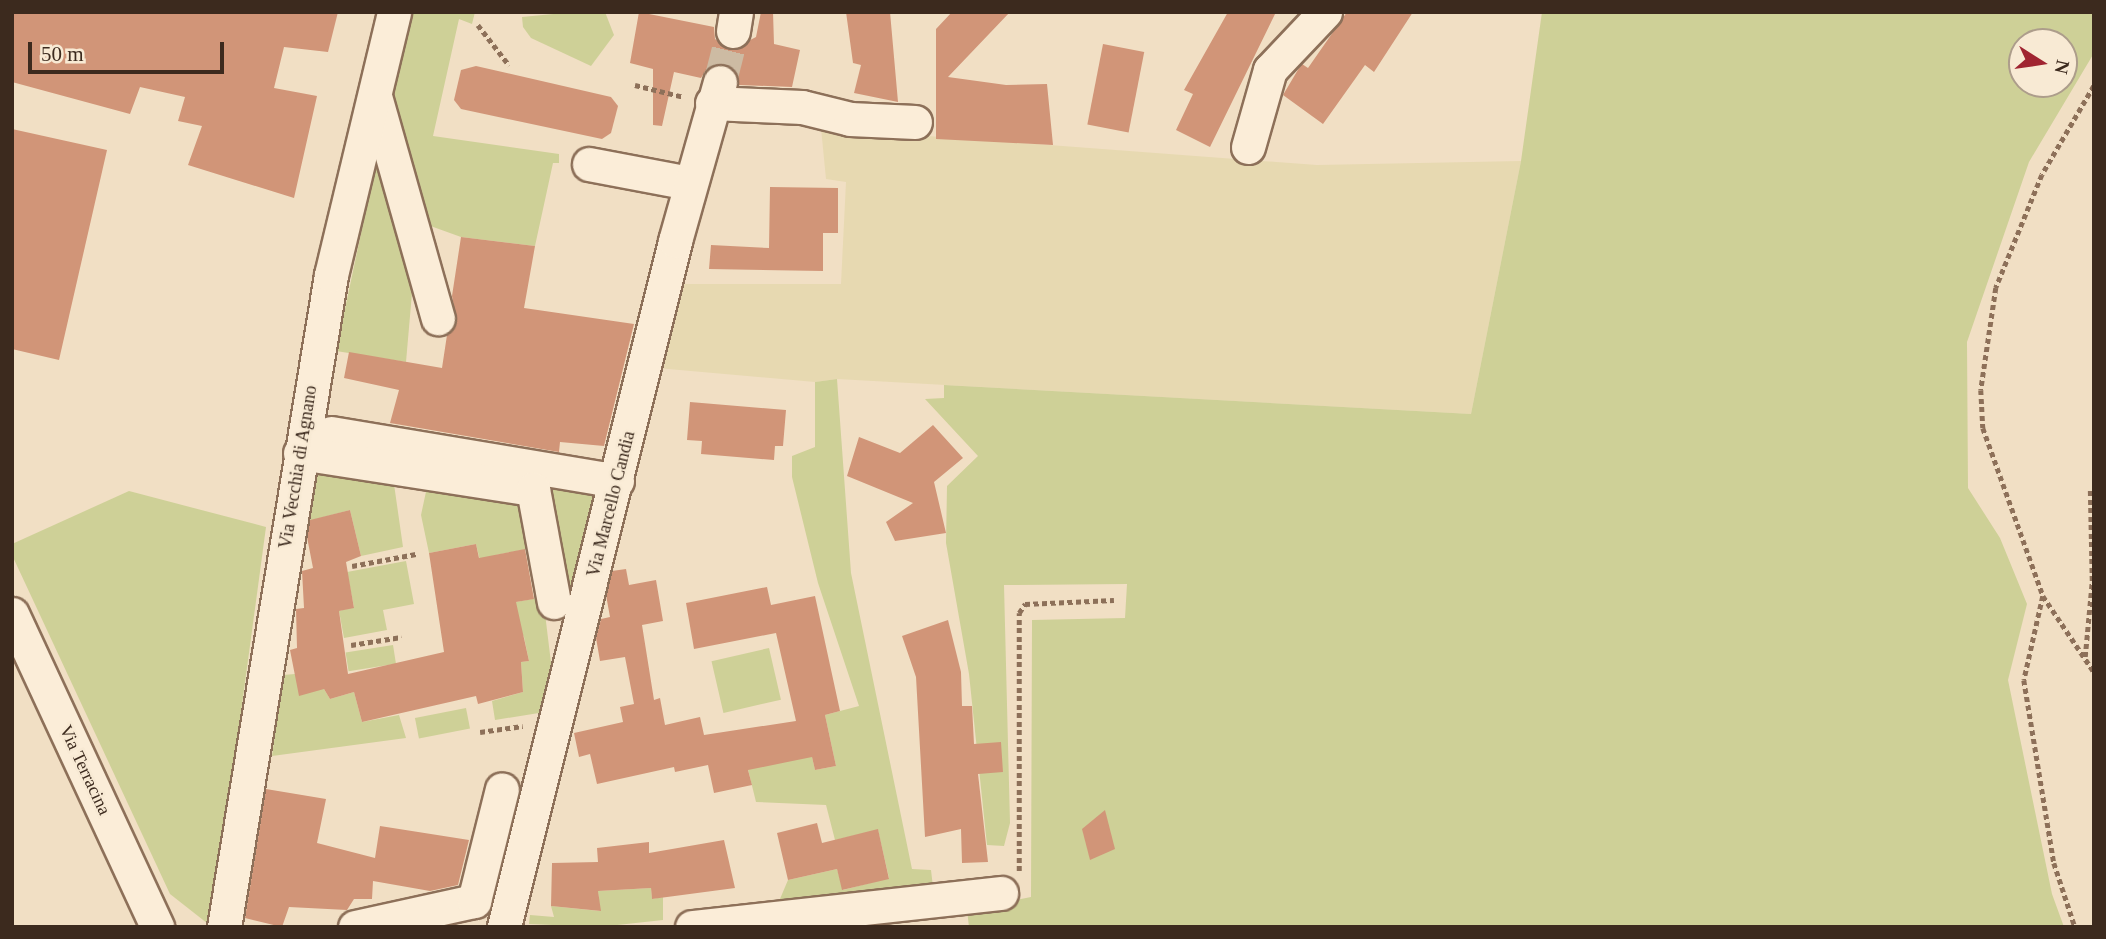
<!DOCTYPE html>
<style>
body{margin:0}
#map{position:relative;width:2106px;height:939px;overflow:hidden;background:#f1dfc4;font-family:Georgia,serif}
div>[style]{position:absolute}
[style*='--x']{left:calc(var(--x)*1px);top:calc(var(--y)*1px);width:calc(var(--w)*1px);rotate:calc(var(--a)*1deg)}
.farmland>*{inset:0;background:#e7d9b1}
.green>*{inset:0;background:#ced097;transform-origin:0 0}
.building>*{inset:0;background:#d19578;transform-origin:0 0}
.minor-tunnel>*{height:33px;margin-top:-16.5px;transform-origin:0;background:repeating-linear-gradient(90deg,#cdbba3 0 33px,transparent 0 50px)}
.path>*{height:4.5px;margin-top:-2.25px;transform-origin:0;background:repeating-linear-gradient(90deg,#8d7059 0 5px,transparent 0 8.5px)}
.roads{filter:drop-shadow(2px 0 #8d7059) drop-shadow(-2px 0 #8d7059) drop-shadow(0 2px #8d7059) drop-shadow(0 -2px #8d7059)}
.minor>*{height:33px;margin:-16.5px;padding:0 16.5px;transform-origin:16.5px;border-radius:16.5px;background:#fbedd8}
span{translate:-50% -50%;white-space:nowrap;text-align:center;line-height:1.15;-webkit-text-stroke:5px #f8ead4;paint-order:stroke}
.street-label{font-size:18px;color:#3c2a1e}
.frame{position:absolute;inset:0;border:14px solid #3c2a1e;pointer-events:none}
.north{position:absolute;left:2008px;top:28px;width:70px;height:70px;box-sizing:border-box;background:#f8ead4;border:2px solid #ad9d8b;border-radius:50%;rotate:102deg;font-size:19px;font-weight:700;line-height:28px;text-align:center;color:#3c2a1e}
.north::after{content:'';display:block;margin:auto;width:24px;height:32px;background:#a02531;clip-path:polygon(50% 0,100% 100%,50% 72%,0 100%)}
.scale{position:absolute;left:28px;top:42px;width:196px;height:32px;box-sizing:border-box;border:4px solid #3c2a1e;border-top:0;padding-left:9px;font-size:21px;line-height:24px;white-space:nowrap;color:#3c2a1e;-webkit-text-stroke:5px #f8ead4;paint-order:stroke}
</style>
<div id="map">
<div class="farmland">
<i style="clip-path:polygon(821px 128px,1317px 165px,1521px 161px,1471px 414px,837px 379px,815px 382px,657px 368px,675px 284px,841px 284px,846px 182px,826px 179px)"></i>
</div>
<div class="green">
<i style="clip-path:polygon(405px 12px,475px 12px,472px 24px,459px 19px,433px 136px,559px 154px,559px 163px,553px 163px,535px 246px,461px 237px,425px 224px,384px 96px)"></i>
<i style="clip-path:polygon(574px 12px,605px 12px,614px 35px,591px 66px,531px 38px,523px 27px,522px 17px)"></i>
<i style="clip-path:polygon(evenodd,1542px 12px,2094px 12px,2094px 53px,2029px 162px,1967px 342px,1968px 488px,2000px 538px,2027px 604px,2008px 680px,2052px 894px,2064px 927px,969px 927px,967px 910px,1031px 897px,1032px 620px,1125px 618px,1127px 584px,1004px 585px,1010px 823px,1004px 846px,987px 845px,969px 674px,946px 543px,947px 486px,978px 456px,925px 399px,944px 398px,944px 385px,1471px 414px,1521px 161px,1542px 12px,2022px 42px,2064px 42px,2064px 84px,2022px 84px,2022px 42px)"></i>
<i style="clip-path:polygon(379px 149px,414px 270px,406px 362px,336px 351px)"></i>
<i style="clip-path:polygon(837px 379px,851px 573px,912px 869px,931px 870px,933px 887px,777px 906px,788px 880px,837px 869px,843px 890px,889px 878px,878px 830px,835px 840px,826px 805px,756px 802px,745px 757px,812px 757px,815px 770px,836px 766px,825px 715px,859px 706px,818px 583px,792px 477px,792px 456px,815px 447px,815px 382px)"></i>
<i style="clip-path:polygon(316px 472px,394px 484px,403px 547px,361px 556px,350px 510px,305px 522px)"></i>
<i style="clip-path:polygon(545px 475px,596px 483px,569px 603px)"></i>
<i style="clip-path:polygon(427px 487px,524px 499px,532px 548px,496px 555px,483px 573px,476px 544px,429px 553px,421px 515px)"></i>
<i style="clip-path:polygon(129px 491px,266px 527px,212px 927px,170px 894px,12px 555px,12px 544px)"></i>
<i style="clip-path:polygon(406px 561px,414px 604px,383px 610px,387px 630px,344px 638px,339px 611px,354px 607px,347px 572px)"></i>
<i style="clip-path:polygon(543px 597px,552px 671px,545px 712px,495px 720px,492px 701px,523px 692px,521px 662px,529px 661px,524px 637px,506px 604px)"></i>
<i style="left:393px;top:645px;width:19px;height:48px;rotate:81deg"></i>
<i style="left:769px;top:648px;width:53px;height:59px;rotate:77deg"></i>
<i style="clip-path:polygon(295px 674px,324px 689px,330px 699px,354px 692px,362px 722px,399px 715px,406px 738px,272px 756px,283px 675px)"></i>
<i style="left:466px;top:708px;width:21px;height:52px;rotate:79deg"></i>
<i style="clip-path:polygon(651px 888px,652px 899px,663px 897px,663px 920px,599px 927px,529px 924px,530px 915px,554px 917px,551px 906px,600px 911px,598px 891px)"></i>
</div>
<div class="building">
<i style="clip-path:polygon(12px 12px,338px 12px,328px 52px,284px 47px,274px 88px,317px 96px,294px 198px,188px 165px,202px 126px,178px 121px,185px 97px,140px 87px,130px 114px,12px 82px)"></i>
<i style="clip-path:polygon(639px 12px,714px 27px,715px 39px,731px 50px,756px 37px,761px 12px,773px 12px,774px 44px,800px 50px,792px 87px,739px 85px,734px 69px,725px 63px,707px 68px,701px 78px,674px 72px,662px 126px,653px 125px,653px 69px,630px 63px)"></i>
<i style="clip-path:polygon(846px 12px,890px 12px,898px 102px,854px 93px,861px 65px,853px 63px)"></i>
<i style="clip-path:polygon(952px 12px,1010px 12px,948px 77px,1006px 85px,1047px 84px,1053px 145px,936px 139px,936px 29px)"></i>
<i style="clip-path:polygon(1228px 12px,1276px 12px,1210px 147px,1176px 130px,1193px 94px,1184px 90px)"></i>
<i style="clip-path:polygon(1347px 12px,1413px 12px,1374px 72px,1365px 65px,1323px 124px,1283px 95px,1299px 68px,1302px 64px,1308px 68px)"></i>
<i style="left:1103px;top:44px;width:42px;height:82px;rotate:11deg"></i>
<i style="clip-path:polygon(476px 66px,611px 97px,618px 106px,611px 133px,602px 139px,461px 109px,454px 100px,461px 70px)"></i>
<i style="clip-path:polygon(12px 129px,107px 150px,59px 360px,12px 349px)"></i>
<i style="clip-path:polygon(770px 187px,838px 188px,838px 233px,823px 233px,823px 271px,709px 269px,711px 245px,769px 248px)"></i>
<i style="clip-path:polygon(461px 237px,535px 246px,524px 308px,634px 324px,604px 446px,560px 442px,559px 452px,390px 423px,399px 390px,344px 378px,349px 352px,442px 368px,447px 335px,457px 322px,452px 296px)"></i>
<i style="clip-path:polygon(690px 402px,786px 410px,783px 446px,775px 446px,774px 460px,701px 454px,702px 441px,687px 440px)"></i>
<i style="clip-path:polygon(933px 425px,963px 458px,934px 482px,946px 533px,895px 541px,886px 522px,913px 503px,847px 476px,859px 437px,900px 453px)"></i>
<i style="clip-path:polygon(350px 510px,361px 556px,346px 562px,354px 608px,339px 611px,348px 674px,444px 652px,429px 553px,476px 544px,479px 558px,525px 549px,534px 599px,516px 602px,529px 661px,521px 662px,523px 692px,478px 704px,476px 696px,362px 722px,354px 692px,330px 699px,324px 689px,299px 696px,290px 650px,297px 648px,296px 609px,304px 608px,302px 571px,313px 568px,307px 537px,310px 520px)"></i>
<i style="clip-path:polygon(626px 569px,629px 585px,656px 580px,663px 621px,642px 625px,654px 700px,660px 698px,665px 725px,700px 717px,704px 735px,796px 721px,776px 633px,694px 649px,686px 603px,767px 587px,771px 605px,815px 596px,840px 711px,825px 715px,836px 766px,815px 770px,812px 757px,748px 770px,752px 785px,714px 793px,708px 765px,675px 772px,674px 767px,597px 784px,590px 754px,579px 757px,574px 733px,623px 722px,620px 707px,634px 704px,625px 657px,600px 661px,596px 638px,601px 619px,610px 617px,606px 595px,612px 571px)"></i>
<i style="clip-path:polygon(948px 620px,961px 672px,962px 706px,972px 706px,974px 744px,1001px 742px,1003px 772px,978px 774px,988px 862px,962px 863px,961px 829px,925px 837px,916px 677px,902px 636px)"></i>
<i style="clip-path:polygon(266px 789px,326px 799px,317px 843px,375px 858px,380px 826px,469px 840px,458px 885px,430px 891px,373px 881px,372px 899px,354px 899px,347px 910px,289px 907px,282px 927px,245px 918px)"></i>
<i style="clip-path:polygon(1105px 810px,1115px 849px,1090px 860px,1082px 829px)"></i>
<i style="clip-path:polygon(817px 823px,822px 843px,878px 829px,889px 879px,842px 890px,837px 869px,788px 880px,777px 833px)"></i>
<i style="clip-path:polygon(724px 840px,735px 888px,652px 899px,651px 888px,598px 891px,601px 911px,551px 906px,552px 863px,598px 862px,597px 848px,649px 842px,649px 853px)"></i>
</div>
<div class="minor-tunnel">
<i style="--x:720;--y:82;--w:53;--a:-75.7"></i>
</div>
<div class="path">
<i style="--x:478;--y:25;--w:51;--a:52.2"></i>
<i style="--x:635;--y:85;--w:50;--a:13.8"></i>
<i style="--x:2094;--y:86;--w:103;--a:120.3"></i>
<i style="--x:2042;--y:175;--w:122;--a:112.2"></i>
<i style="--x:1996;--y:288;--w:103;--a:98.4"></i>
<i style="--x:1981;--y:390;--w:38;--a:87"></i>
<i style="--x:1983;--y:428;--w:178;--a:70.3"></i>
<i style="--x:2043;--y:596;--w:92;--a:56.1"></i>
<i style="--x:352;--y:566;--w:65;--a:-10.6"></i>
<i style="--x:2043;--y:596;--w:86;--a:102.7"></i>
<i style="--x:2024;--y:680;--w:185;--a:80.7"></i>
<i style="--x:2054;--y:863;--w:67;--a:71.8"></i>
<i style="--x:351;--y:645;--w:51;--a:-9.1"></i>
<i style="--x:2085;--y:657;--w:76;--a:-84.7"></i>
<i style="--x:2092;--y:581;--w:92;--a:-91.2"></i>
<i style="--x:480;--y:732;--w:43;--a:-7.9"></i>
<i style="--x:1019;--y:871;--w:258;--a:-90"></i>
<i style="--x:1019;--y:613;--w:11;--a:-56"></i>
<i style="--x:1025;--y:604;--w:89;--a:-2.6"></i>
</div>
<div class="roads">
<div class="minor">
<i style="--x:733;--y:31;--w:19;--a:-81"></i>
<i style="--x:375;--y:96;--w:231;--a:74.2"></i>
<i style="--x:712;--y:103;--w:90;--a:2.5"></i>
<i style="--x:802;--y:107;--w:49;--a:14"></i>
<i style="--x:850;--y:119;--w:65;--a:2.6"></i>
<i style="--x:1248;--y:147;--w:80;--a:-74.1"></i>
<i style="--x:1270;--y:70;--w:80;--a:-46.5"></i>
<i style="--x:589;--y:164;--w:103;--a:10.7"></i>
<i style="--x:331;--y:433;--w:290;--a:9.5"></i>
<i style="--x:300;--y:453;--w:236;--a:8.8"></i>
<i style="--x:533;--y:489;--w:115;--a:79.5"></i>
<i style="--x:12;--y:614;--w:345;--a:65.1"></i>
<i style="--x:224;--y:927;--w:661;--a:-80.68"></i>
<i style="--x:331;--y:275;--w:270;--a:-76.5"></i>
<i style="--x:355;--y:927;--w:122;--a:-12.3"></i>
<i style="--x:474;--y:901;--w:115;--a:-76"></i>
<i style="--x:504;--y:927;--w:707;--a:-76"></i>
<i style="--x:675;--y:241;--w:165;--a:-74.2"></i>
<i style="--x:692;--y:927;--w:311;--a:-6.3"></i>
</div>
</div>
<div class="street-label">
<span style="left:298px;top:467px;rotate:-81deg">Via Vecchia di Agnano</span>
<span style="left:611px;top:504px;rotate:-76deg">Via Marcello Candia</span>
<span style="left:85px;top:770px;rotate:65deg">Via Terracina</span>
</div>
<div class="frame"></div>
<div class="north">N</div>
<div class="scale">50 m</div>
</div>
